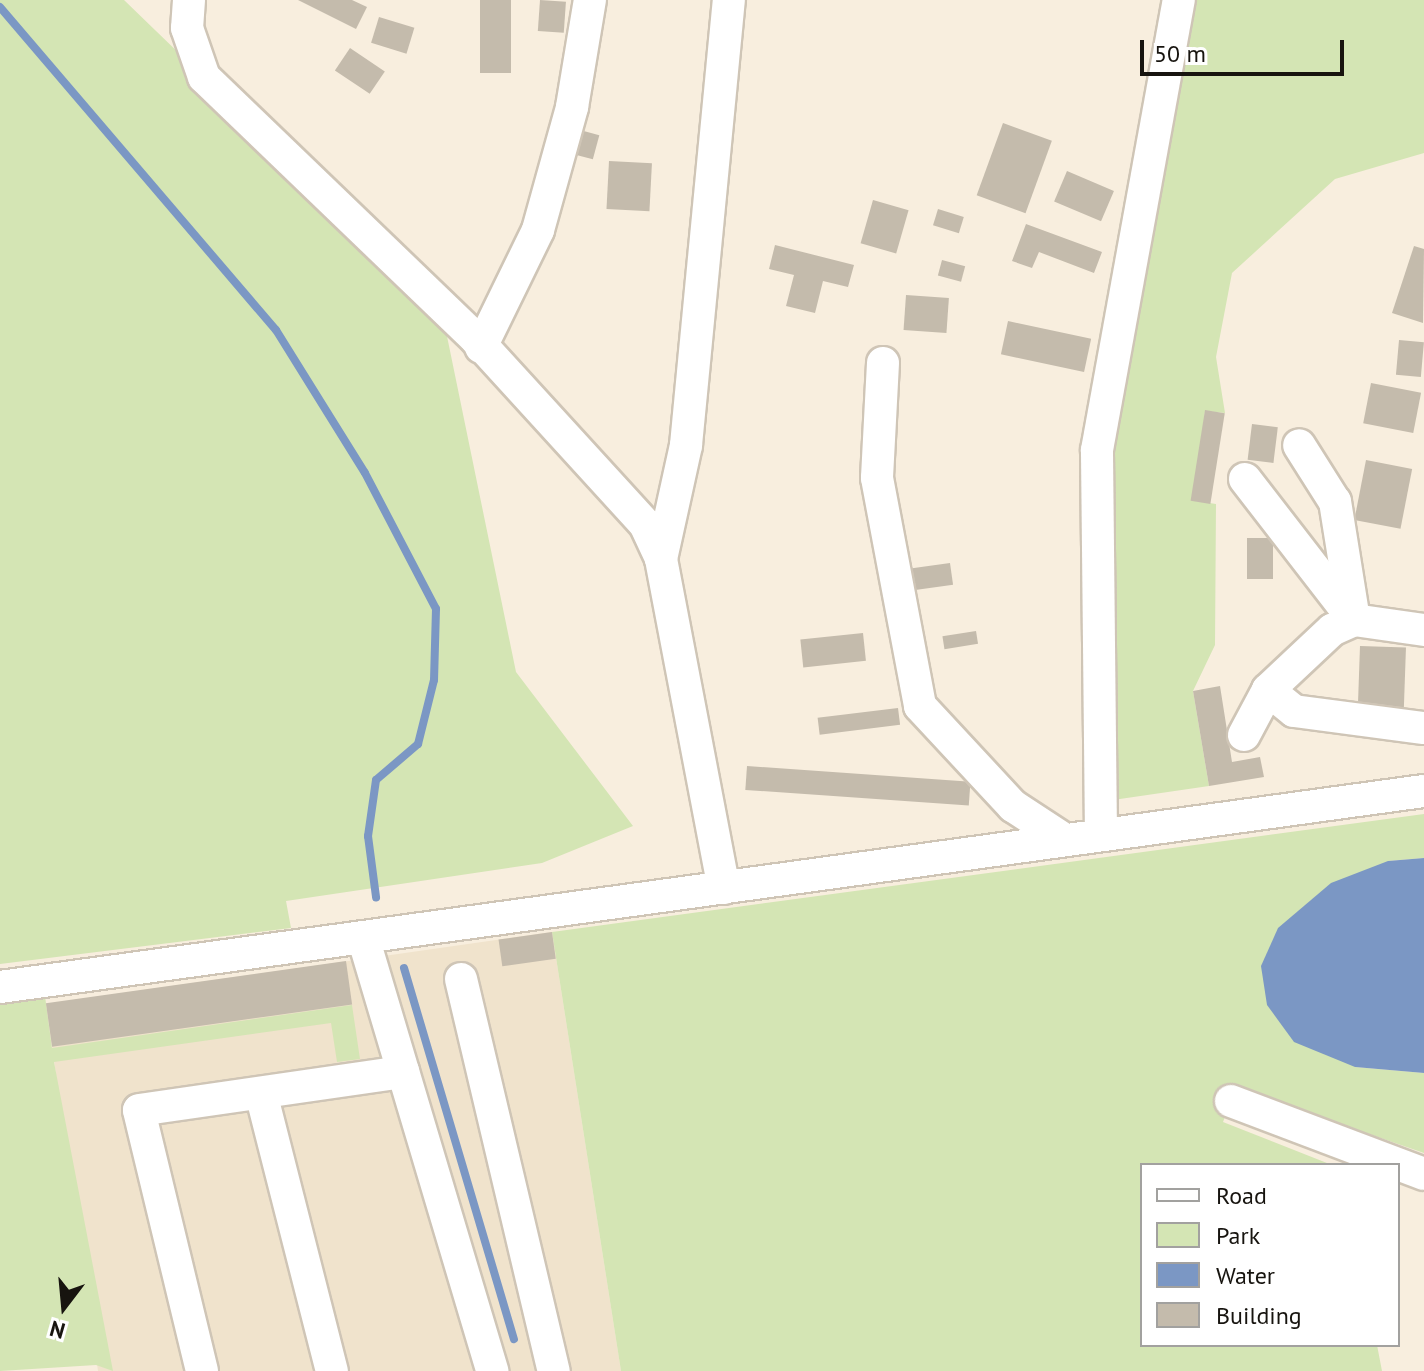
<!DOCTYPE html>
<style>
body{margin:0}
#map{position:relative;width:1424px;height:1371px;overflow:hidden;background:#f8eede;font-family:"PT Sans",sans-serif}
div>[style]{position:absolute}
[style*='--x']{left:calc(var(--x)*1px);top:calc(var(--y)*1px);width:calc(var(--w)*1px);rotate:calc(var(--a)*1deg)}
.built>*{inset:0;background:#f0e3cc}
.green>*{inset:0;background:#d4e5b4}
.water>*{inset:0;background:#7b97c4}
.stream>*{height:8px;margin:-4px;padding:0 4px;transform-origin:4px;border-radius:4px;background:#7b97c4}
.building>*{inset:0;background:#c4bbac;transform-origin:0 0}
.roads{filter:drop-shadow(2px 0 #cfc5b6) drop-shadow(-2px 0 #cfc5b6) drop-shadow(0 2px #cfc5b6) drop-shadow(0 -2px #cfc5b6)}
.minor>*{height:32px;margin:-16px;padding:0 16px;transform-origin:16px;border-radius:16px;background:#fff}
span{translate:-50% -50%;white-space:nowrap;text-align:center;line-height:1.15;-webkit-text-stroke:6px #fff;paint-order:stroke}
.legend{position:absolute;left:1140px;top:1163px;width:260px;height:184px;box-sizing:border-box;background:#fff;border:2px solid #a2a19f;margin:0;padding:10px 14px;list-style:none;font-size:24px;color:#17140f}
.legend li{display:flex;align-items:center;gap:16px;height:40px}
.legend b{width:40px;border:2px solid #a2a19f}
.north{position:absolute;left:24px;top:1267px;width:80px;height:80px;-webkit-text-stroke:6px #fff;paint-order:stroke;rotate:196deg;font-size:22px;font-weight:700;line-height:32px;text-align:center;color:#17140f}
.north::after{content:'';display:block;margin:auto;width:28px;height:36px;background:#17140f;clip-path:polygon(50% 0,100% 100%,50% 72%,0 100%)}
.scale{position:absolute;left:1140px;top:40px;width:204px;height:36px;box-sizing:border-box;border:4px solid #17140f;border-top:0;padding-left:10px;font-size:24px;line-height:28px;white-space:nowrap;color:#17140f;-webkit-text-stroke:6px #fff;paint-order:stroke}
</style>
<div id="map">
<div class="built">
<i style="clip-path:polygon(552px 932px,621px 1371px,98px 1371px,46px 1004px)"></i>
</div>
<div class="green">
<i style="clip-path:polygon(0 0,124px 0,441px 307px,516px 672px,633px 826px,542px 863px,286px 901px,291px 928px,0 964px)"></i>
<i style="clip-path:polygon(1179px 0,1424px 0,1424px 153px,1335px 179px,1232px 273px,1216px 357px,1225px 413px,1205px 411px,1196px 501px,1216px 504px,1215px 645px,1193px 691px,1209px 786px,1113px 800px,1097px 450px)"></i>
<i style="clip-path:polygon(1424px 814px,1424px 858px,1388px 861px,1355px 1067px,1424px 1073px,1424px 1153px,1236px 1088px,1223px 1122px,1332px 1165px,1142px 1165px,1142px 1345px,1377px 1345px,1382px 1371px,621px 1371px,552px 932px)"></i>
<i style="clip-path:polygon(43px 981px,52px 1048px,352px 1005px,360px 1059px,337px 1062px,331px 1023px,54px 1062px,113px 1371px,96px 1365px,0 1371px,0 987px)"></i>
</div>
<div class="water">
<i style="clip-path:polygon(1424px 858px,1424px 1073px,1355px 1067px,1294px 1042px,1267px 1005px,1261px 966px,1278px 928px,1331px 883px,1388px 861px)"></i>
</div>
<div class="stream">
<i style="--x:0;--y:7;--w:425;--a:49.5"></i>
<i style="--x:276;--y:330;--w:168;--a:58.1"></i>
<i style="--x:365;--y:473;--w:153;--a:62.4"></i>
<i style="--x:436;--y:609;--w:71;--a:91.6"></i>
<i style="--x:434;--y:680;--w:66;--a:104"></i>
<i style="--x:418;--y:744;--w:55;--a:139.4"></i>
<i style="--x:376;--y:780;--w:57;--a:98.1"></i>
<i style="--x:368;--y:836;--w:62;--a:82.5"></i>
<i style="--x:404;--y:968;--w:387;--a:73.5"></i>
</div>
<div class="building">
<i style="clip-path:polygon(298px 0,352px 0,367px 7px,356px 29px)"></i>
<i style="left:480px;top:0;width:31px;height:73px"></i>
<i style="left:540px;top:0;width:26px;height:31px;rotate:4deg"></i>
<i style="left:379px;top:17px;width:37px;height:27px;rotate:17deg"></i>
<i style="left:350px;top:48px;width:42px;height:27px;rotate:34deg"></i>
<i style="left:1003px;top:123px;width:52px;height:77px;rotate:20deg"></i>
<i style="left:580px;top:130px;width:20px;height:25px;rotate:15deg"></i>
<i style="left:609px;top:161px;width:43px;height:48px;rotate:3deg"></i>
<i style="left:1067px;top:171px;width:51px;height:33px;rotate:23deg"></i>
<i style="left:873px;top:200px;width:37px;height:45px;rotate:16deg"></i>
<i style="left:938px;top:209px;width:27px;height:17px;rotate:17deg"></i>
<i style="clip-path:polygon(1026px 224px,1102px 252px,1094px 273px,1039px 252px,1032px 268px,1012px 261px)"></i>
<i style="clip-path:polygon(775px 245px,854px 265px,848px 287px,823px 281px,815px 313px,786px 306px,794px 275px,769px 269px)"></i>
<i style="clip-path:polygon(1414px 246px,1424px 249px,1423px 323px,1392px 313px)"></i>
<i style="left:942px;top:260px;width:24px;height:16px;rotate:15deg"></i>
<i style="left:906px;top:295px;width:43px;height:35px;rotate:4deg"></i>
<i style="left:1008px;top:321px;width:85px;height:34px;rotate:12deg"></i>
<i style="left:1399px;top:340px;width:25px;height:35px;rotate:5deg"></i>
<i style="left:1371px;top:383px;width:51px;height:41px;rotate:11deg"></i>
<i style="left:1205px;top:410px;width:20px;height:92px;rotate:9deg"></i>
<i style="left:1252px;top:424px;width:26px;height:36px;rotate:7deg"></i>
<i style="left:1366px;top:460px;width:47px;height:61px;rotate:11deg"></i>
<i style="left:1247px;top:538px;width:26px;height:41px"></i>
<i style="left:950px;top:563px;width:22px;height:40px;rotate:82deg"></i>
<i style="left:976px;top:631px;width:13px;height:34px;rotate:81deg"></i>
<i style="left:863px;top:633px;width:28px;height:63px;rotate:84deg"></i>
<i style="left:1360px;top:646px;width:46px;height:62px;rotate:2deg"></i>
<i style="clip-path:polygon(1220px 686px,1232px 762px,1260px 757px,1264px 777px,1209px 786px,1193px 691px)"></i>
<i style="left:898px;top:708px;width:17px;height:81px;rotate:83deg"></i>
<i style="left:747px;top:766px;width:224px;height:24px;rotate:4deg"></i>
<i style="left:552px;top:932px;width:27px;height:54px;rotate:82deg"></i>
<i style="left:346px;top:961px;width:44px;height:303px;rotate:82deg"></i>
</div>
<div class="roads">
<div class="minor">
<i style="--x:189;--y:0;--w:28;--a:94"></i>
<i style="--x:187;--y:28;--w:52;--a:70.9"></i>
<i style="--x:204;--y:77;--w:378;--a:43.9"></i>
<i style="--x:476;--y:339;--w:251;--a:47.6"></i>
<i style="--x:645;--y:524;--w:38;--a:65"></i>
<i style="--x:661;--y:559;--w:335;--a:79.2"></i>
<i style="--x:481;--y:347;--w:130;--a:-64"></i>
<i style="--x:538;--y:230;--w:128;--a:-74.5"></i>
<i style="--x:572;--y:107;--w:109;--a:-80.5"></i>
<i style="--x:883;--y:363;--w:115;--a:93"></i>
<i style="--x:877;--y:478;--w:232;--a:79.3"></i>
<i style="--x:920;--y:706;--w:137;--a:47.1"></i>
<i style="--x:1013;--y:806;--w:62;--a:33.2"></i>
<i style="--x:1245;--y:479;--w:178;--a:52.3"></i>
<i style="--x:1354;--y:620;--w:71;--a:8.1"></i>
<i style="--x:661;--y:559;--w:117;--a:-77.6"></i>
<i style="--x:686;--y:445;--w:447;--a:-84.5"></i>
<i style="--x:1268;--y:690;--w:33;--a:39"></i>
<i style="--x:1294;--y:711;--w:131;--a:7.5"></i>
<i style="--x:1244;--y:735;--w:51;--a:-61.9"></i>
<i style="--x:1268;--y:690;--w:88;--a:-43.2"></i>
<i style="--x:1332;--y:630;--w:24;--a:-24"></i>
<i style="--x:1354;--y:620;--w:120;--a:-99.1"></i>
<i style="--x:1335;--y:502;--w:67;--a:-122.3"></i>
<i style="--x:1101;--y:835;--w:385;--a:-90.6"></i>
<i style="--x:1097;--y:450;--w:457;--a:-79.7"></i>
<i style="--x:363;--y:937;--w:453;--a:73.4"></i>
<i style="--x:461;--y:979;--w:403;--a:76.7"></i>
<i style="--x:0;--y:987;--w:1437;--a:-7.84"></i>
<i style="--x:261;--y:1093;--w:287;--a:75.7"></i>
<i style="--x:1231;--y:1101;--w:206;--a:20.7"></i>
<i style="--x:202;--y:1371;--w:268;--a:-103.6"></i>
<i style="--x:139;--y:1110;--w:267;--a:-8.2"></i>
</div>
</div>
<ul class="legend">
<li><b style="height:10px;background:#fff"></b>Road</li>
<li><b style="height:22px;background:#d4e5b4"></b>Park</li>
<li><b style="height:22px;background:#7b97c4"></b>Water</li>
<li><b style="height:22px;background:#c4bbac"></b>Building</li>
</ul>
<div class="north">N</div>
<div class="scale">50 m</div>
</div>
